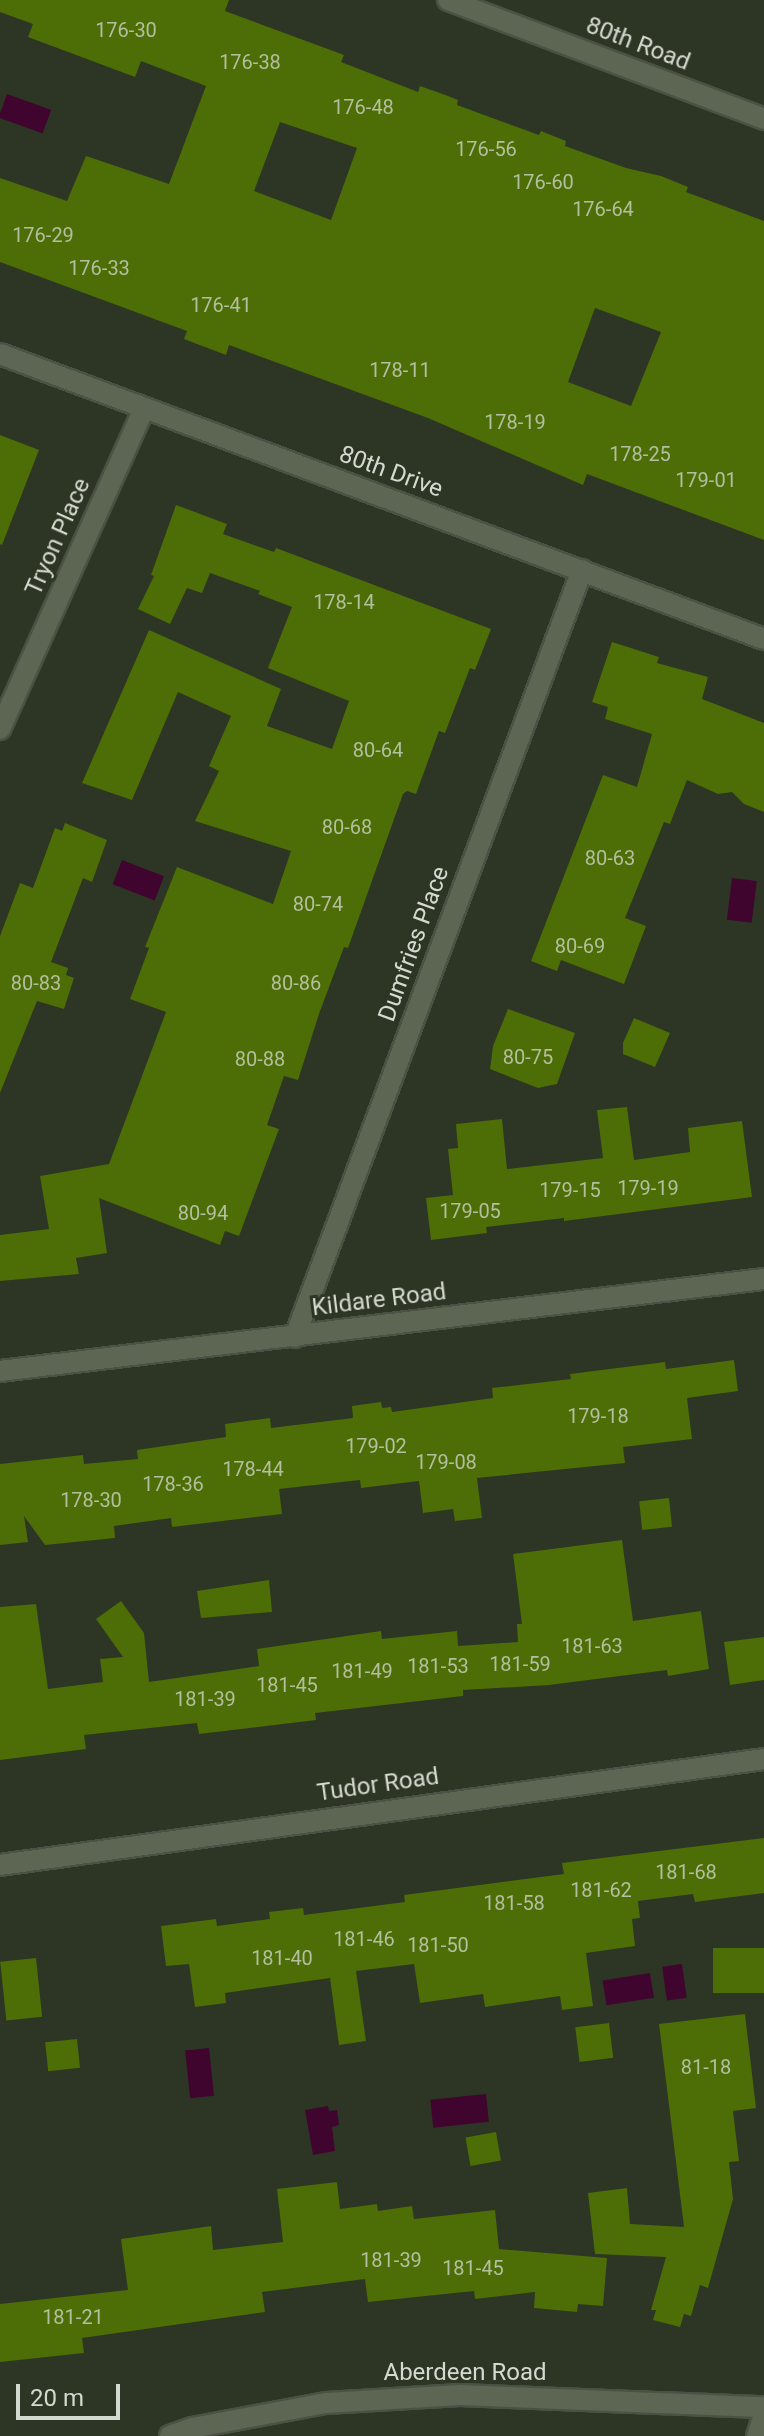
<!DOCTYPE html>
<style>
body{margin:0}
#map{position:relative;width:764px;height:2436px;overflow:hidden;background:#2d3524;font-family:Roboto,sans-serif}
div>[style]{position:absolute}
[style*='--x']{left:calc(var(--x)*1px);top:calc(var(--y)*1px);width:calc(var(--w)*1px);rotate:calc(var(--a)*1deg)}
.water>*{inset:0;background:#40052f;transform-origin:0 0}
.building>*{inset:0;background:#4d6d06;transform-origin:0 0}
.roads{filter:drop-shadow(2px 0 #4b5144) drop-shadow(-2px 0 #4b5144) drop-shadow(0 2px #4b5144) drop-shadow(0 -2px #4b5144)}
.minor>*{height:20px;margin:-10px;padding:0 10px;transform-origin:10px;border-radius:10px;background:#5d6553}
span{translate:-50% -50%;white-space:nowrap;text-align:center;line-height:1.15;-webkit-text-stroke:6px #2d3524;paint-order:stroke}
.number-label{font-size:20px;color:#b3bf9e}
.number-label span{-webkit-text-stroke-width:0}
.street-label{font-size:24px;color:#d5dad0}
.scale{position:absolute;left:16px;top:2384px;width:104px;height:36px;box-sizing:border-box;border:4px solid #d5dad0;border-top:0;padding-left:10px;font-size:24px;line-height:28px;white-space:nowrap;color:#d5dad0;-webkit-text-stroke:6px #2d3524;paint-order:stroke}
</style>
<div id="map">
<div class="water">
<i style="left:7px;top:94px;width:47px;height:25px;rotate:20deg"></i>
<i style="left:122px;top:860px;width:45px;height:26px;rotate:21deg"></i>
<i style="left:732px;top:878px;width:25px;height:42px;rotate:7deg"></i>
<i style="left:682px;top:1964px;width:34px;height:20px;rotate:82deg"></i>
<i style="left:650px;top:1973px;width:25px;height:48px;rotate:81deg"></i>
<i style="left:209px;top:2048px;width:48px;height:24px;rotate:84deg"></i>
<i style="left:486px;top:2094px;width:28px;height:56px;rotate:84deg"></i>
<i style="clip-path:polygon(328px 2106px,329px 2111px,337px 2110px,339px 2125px,332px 2127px,335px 2151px,313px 2155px,305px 2110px)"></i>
</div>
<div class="building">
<i style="clip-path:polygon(evenodd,0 0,229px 0,225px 11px,344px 55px,341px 62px,418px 92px,420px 86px,448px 96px,458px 100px,457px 105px,539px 135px,541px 131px,566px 141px,565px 146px,626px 168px,661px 176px,688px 187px,686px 192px,764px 221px,764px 540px,587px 474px,583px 485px,428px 418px,229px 345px,226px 355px,184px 339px,187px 331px,0 262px,0 178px,67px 201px,86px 156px,169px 184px,206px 86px,141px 61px,135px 77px,28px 37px,33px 24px,0 12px,0 0,280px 122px,357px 148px,331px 220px,254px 191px,280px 122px,0 0,595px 308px,661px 332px,631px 406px,568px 382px,595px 308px)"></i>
<i style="clip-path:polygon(0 435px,39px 450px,2px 545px,0 544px)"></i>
<i style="clip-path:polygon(176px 505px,227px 524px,223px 534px,274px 552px,276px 548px,491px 629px,475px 670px,470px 668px,445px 733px,439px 731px,416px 794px,407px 791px,403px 794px,348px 948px,344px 947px,319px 1014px,298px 1080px,284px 1076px,267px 1125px,279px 1129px,239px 1236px,225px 1231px,220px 1245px,99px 1198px,107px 1253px,76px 1258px,79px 1274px,0 1281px,0 1235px,49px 1229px,40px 1176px,109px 1164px,166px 1012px,130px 999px,149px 948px,145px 947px,177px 867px,273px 904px,291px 851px,195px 821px,219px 771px,209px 766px,231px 716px,178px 692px,132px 800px,82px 783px,149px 630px,281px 689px,267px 726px,332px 749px,349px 701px,268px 668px,292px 607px,258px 594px,260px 591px,210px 573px,202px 593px,187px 588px,170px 624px,138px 609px,154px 576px,151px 575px)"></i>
<i style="clip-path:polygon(612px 642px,659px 657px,657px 663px,708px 677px,702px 699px,764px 723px,764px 812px,744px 804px,732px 792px,718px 794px,687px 780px,670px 824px,664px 822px,625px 918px,646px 926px,624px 984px,561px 960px,557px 971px,531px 961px,603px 775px,637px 787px,652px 734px,605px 719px,608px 707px,592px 702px)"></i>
<i style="clip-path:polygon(65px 823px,107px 840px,92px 882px,83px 878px,51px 962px,68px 968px,66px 975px,74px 978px,64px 1009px,37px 1001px,0 1093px,0 936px,20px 883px,33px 888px,55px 828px,62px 831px)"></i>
<i style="clip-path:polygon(508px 1009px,575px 1033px,557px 1084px,538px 1088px,490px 1069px,493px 1046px)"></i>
<i style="clip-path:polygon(634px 1018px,670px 1033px,655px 1067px,623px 1054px,623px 1043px)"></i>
<i style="clip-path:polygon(627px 1107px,634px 1160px,690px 1152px,688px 1128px,742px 1121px,752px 1197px,564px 1221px,564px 1218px,486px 1227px,487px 1233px,431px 1240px,426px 1198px,453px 1195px,448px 1149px,458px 1148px,456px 1124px,502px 1119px,507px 1169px,603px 1158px,597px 1110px)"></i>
<i style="clip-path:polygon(734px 1360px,738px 1391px,687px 1398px,692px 1439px,623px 1447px,625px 1463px,477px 1478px,482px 1518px,455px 1521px,453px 1509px,423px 1513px,419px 1481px,361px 1488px,360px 1480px,279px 1489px,282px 1514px,172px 1527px,171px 1518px,114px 1526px,115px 1538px,45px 1545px,24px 1516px,28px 1542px,0 1545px,0 1464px,83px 1455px,84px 1464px,138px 1459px,137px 1450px,226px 1437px,225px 1424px,270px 1418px,271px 1428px,353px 1418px,352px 1406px,381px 1402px,382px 1408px,391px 1407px,392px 1412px,493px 1398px,492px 1388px,571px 1379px,570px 1374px,665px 1362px,666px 1369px)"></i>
<i style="left:669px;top:1498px;width:29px;height:30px;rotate:84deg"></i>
<i style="clip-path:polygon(622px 1540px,633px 1621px,701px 1611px,709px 1669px,668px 1676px,667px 1670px,549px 1685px,463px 1690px,463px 1696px,315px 1713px,316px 1720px,199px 1734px,197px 1723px,84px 1735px,86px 1749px,0 1760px,0 1607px,36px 1604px,48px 1689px,103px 1682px,100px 1659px,123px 1657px,96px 1619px,121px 1601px,144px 1633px,149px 1682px,259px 1666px,257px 1649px,381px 1631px,382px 1639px,457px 1631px,458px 1646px,518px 1642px,517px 1624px,522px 1624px,513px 1554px)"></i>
<i style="clip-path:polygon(269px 1580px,272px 1612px,201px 1618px,197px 1591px)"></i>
<i style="clip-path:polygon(764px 1637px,764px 1680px,730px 1685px,724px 1642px)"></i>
<i style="clip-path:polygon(764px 1838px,764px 1893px,695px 1902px,693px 1894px,638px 1901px,640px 1918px,632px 1919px,635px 1946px,586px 1953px,593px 2006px,562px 2010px,560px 1996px,485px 2007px,483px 1994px,420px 2003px,414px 1964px,356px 1971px,366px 2041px,339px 2045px,330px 1978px,225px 1993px,226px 2003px,195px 2007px,189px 1964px,166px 1966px,161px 1926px,216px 1919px,217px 1926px,270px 1919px,269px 1912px,303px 1908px,304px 1915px,405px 1902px,404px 1895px,564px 1874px,562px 1863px)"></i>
<i style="left:764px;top:1948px;width:45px;height:51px;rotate:90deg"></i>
<i style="left:36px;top:1958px;width:59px;height:36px;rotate:84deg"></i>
<i style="clip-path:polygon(745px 2014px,756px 2108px,733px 2111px,739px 2161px,729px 2162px,733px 2199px,708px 2288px,700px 2285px,691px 2316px,684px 2314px,680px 2327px,653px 2320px,656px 2310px,651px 2310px,666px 2257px,595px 2254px,588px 2193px,627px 2188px,630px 2224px,684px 2227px,659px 2024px)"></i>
<i style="left:609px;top:2023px;width:35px;height:34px;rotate:83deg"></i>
<i style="left:77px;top:2039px;width:29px;height:32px;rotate:84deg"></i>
<i style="left:496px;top:2132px;width:29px;height:31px;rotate:80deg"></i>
<i style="clip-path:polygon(337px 2182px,340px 2209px,377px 2204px,378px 2211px,412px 2206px,414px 2219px,495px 2210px,499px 2249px,607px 2258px,603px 2306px,578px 2304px,577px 2312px,534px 2308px,535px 2292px,475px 2299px,474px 2291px,368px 2302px,365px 2279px,262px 2292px,265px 2312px,82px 2338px,84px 2353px,0 2362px,0 2304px,128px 2290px,121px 2239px,211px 2226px,213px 2250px,283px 2242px,277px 2189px)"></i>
</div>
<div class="roads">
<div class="minor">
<i style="--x:448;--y:0;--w:338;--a:20.6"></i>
<i style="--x:0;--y:354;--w:815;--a:20.46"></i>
<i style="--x:0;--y:729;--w:351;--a:-65.8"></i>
<i style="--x:295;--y:1337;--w:819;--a:-69.48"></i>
<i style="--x:0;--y:1371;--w:770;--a:-6.87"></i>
<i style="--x:0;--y:1865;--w:771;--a:-7.9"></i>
<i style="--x:170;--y:2436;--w:23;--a:-20"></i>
<i style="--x:192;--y:2428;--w:136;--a:-10.6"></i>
<i style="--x:326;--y:2403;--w:134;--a:-3.4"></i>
<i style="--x:460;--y:2395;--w:304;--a:2.3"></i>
<i style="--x:757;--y:2436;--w:22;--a:-72"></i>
</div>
</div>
<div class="number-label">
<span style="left:126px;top:30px">176-30</span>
<span style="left:250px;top:62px">176-38</span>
<span style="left:363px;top:107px">176-48</span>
<span style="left:486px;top:149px">176-56</span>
<span style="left:543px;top:182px">176-60</span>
<span style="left:603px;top:209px">176-64</span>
<span style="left:43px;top:235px">176-29</span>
<span style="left:99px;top:268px">176-33</span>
<span style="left:221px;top:305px">176-41</span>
<span style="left:400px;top:370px">178-11</span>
<span style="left:515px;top:422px">178-19</span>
<span style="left:640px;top:454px">178-25</span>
<span style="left:706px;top:480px">179-01</span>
<span style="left:344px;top:602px">178-14</span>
<span style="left:378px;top:750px">80-64</span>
<span style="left:347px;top:827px">80-68</span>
<span style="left:610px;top:858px">80-63</span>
<span style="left:318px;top:904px">80-74</span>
<span style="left:580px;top:946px">80-69</span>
<span style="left:36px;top:983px">80-83</span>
<span style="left:296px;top:983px">80-86</span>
<span style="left:528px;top:1057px">80-75</span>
<span style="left:260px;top:1059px">80-88</span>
<span style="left:648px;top:1188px">179-19</span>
<span style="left:570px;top:1190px">179-15</span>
<span style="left:470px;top:1211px">179-05</span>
<span style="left:203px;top:1213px">80-94</span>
<span style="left:598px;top:1416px">179-18</span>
<span style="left:376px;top:1446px">179-02</span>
<span style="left:446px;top:1462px">179-08</span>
<span style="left:253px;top:1469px">178-44</span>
<span style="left:173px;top:1484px">178-36</span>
<span style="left:91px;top:1500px">178-30</span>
<span style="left:592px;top:1646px">181-63</span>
<span style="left:520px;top:1664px">181-59</span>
<span style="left:438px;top:1666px">181-53</span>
<span style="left:362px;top:1671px">181-49</span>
<span style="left:287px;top:1685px">181-45</span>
<span style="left:205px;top:1699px">181-39</span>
<span style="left:686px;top:1872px">181-68</span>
<span style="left:601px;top:1890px">181-62</span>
<span style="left:514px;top:1903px">181-58</span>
<span style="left:364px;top:1939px">181-46</span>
<span style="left:438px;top:1945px">181-50</span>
<span style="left:282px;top:1958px">181-40</span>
<span style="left:706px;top:2067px">81-18</span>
<span style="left:391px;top:2260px">181-39</span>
<span style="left:473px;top:2268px">181-45</span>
<span style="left:73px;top:2317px">181-21</span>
</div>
<div class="street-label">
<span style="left:638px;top:44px;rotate:21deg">80th Road</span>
<span style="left:391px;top:472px;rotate:20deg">80th Drive</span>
<span style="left:58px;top:537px;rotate:-66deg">Tryon Place</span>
<span style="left:414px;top:944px;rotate:-70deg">Dumfries Place</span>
<span style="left:379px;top:1300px;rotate:-7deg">Kildare Road</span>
<span style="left:378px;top:1785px;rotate:-8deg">Tudor Road</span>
<span style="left:465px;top:2373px">Aberdeen Road</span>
</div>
<div class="scale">20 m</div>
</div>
